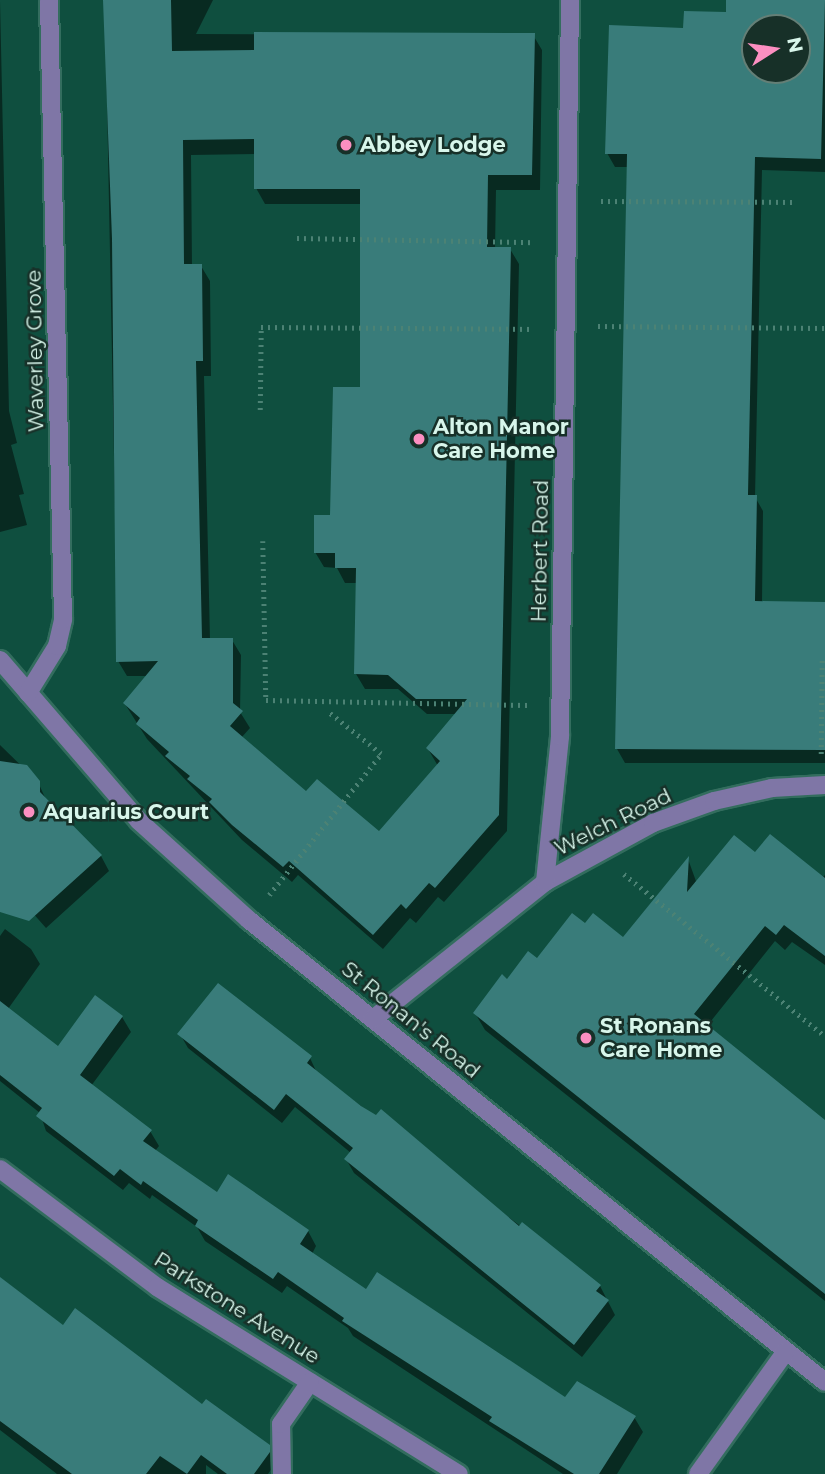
<!DOCTYPE html>
<style>
body{margin:0}
#map{position:relative;width:825px;height:1474px;overflow:hidden;background:#0f4f3f;font-family:Montserrat,sans-serif}
div>[style]{position:absolute}
[style*='--x']{left:calc(var(--x)*1px);top:calc(var(--y)*1px);width:calc(var(--w)*1px);rotate:calc(var(--a)*1deg)}
.shadow>*{inset:0;background:#0007}
.building>*{inset:0;background:#397c7a}
.path>*{height:4.5px;margin-top:-2.25px;transform-origin:0;background:repeating-linear-gradient(90deg,#4c8274 0 2px,transparent 0 7px)}
.roads{filter:drop-shadow(2px 0 #336d5e) drop-shadow(-2px 0 #336d5e) drop-shadow(0 2px #336d5e) drop-shadow(0 -2px #336d5e)}
.minor>*{height:18px;margin:-9px;padding:0 9px;transform-origin:9px;border-radius:9px;background:#7f76a6}
.dots>*{width:19px;height:19px;translate:-50% -50%;box-sizing:border-box;border:4px solid #173028;border-radius:50%}
span{translate:-50% -50%;white-space:nowrap;text-align:center;line-height:1.15;-webkit-text-stroke:5px #173028;paint-order:stroke}
.poi-label{font-size:21px;color:#d8f6eb;font-weight:700}
.left{translate:0 -50%;text-align:left}
.street-label{font-size:21px;color:#d8f6eb}
.north{position:absolute;left:741px;top:14px;width:70px;height:70px;box-sizing:border-box;background:#173028;border:2px solid #647f76;border-radius:50%;rotate:78deg;font-size:19px;font-weight:700;line-height:28px;text-align:center;color:#d8f6eb}
.north::after{content:'';display:block;margin:auto;width:24px;height:32px;background:#fc8fc1;clip-path:polygon(50% 0,100% 100%,50% 72%,0 100%)}
</style>
<div id="map">
<div class="shadow">
<i style="clip-path:polygon(0 0,9px 411px,17px 443px,11px 445px,24px 494px,19px 495px,27px 525px,0 532px)"></i>
<i style="clip-path:polygon(evenodd,105px 0,213px 0,196px 34px,533px 35px,542px 50px,540px 190px,496px 190px,495px 249px,510px 249px,519px 264px,507px 831px,444px 902px,438px 897px,416px 923px,410px 918px,383px 949px,298px 875px,292px 882px,242px 840px,147px 739px,125px 704px,148px 676px,127px 676px,118px 661px,105px 0,256px 154px,256px 188px,265px 204px,361px 204px,362px 389px,332px 517px,315px 552px,324px 567px,337px 568px,345px 583px,358px 583px,356px 674px,365px 689px,398px 689px,427px 714px,457px 714px,428px 749px,438px 766px,379px 833px,306px 793px,241px 738px,250px 728px,240px 712px,241px 655px,232px 640px,210px 640px,204px 376px,211px 376px,210px 281px,201px 266px,192px 266px,191px 155px,256px 154px)"></i>
<i style="clip-path:polygon(evenodd,728px 0,825px 0,825px 172px,762px 170px,755px 497px,763px 511px,762px 603px,825px 603px,825px 763px,625px 763px,617px 749px,628px 167px,615px 167px,607px 153px,685px 30px,728px 14px,728px 0,755px 28px,797px 28px,797px 70px,755px 70px,755px 28px)"></i>
<i style="clip-path:polygon(0 745px,38px 782px,47px 802px,101px 856px,109px 871px,46px 928px,0 876px)"></i>
<i style="clip-path:polygon(755px 855px,822px 878px,825px 875px,825px 965px,792px 942px,785px 950px,775px 941px,707px 1026px,825px 1121px,825px 1301px,485px 1030px,475px 1013px,508px 981px,585px 925px,623px 939px,688px 859px,697px 884px)"></i>
<i style="clip-path:polygon(5px 929px,31px 949px,40px 964px,8px 1009px,58px 1049px,122px 1017px,131px 1032px,91px 1086px,150px 1131px,159px 1146px,155px 1151px,218px 1194px,308px 1231px,316px 1246px,312px 1254px,367px 1291px,565px 1400px,634px 1417px,643px 1432px,617px 1474px,563px 1474px,353px 1336px,348px 1328px,287px 1286px,282px 1293px,205px 1241px,197px 1227px,152px 1195px,150px 1199px,129px 1183px,123px 1190px,46px 1131px,40px 1113px,0 1081px,0 936px)"></i>
<i style="clip-path:polygon(180px 1034px,310px 1058px,317px 1073px,600px 1286px,615px 1315px,582px 1357px,354px 1173px,346px 1159px,351px 1153px,295px 1107px,282px 1123px,188px 1048px)"></i>
<i style="clip-path:polygon(0 1279px,63px 1327px,269px 1447px,277px 1461px,268px 1474px,218px 1474px,206px 1465px,206px 1474px,57px 1474px,0 1430px)"></i>
</div>
<div class="building">
<i style="clip-path:polygon(evenodd,103px 0,171px 0,172px 51px,254px 50px,254px 32px,535px 33px,532px 175px,488px 175px,487px 247px,511px 247px,499px 815px,435px 888px,429px 883px,406px 909px,401px 904px,373px 935px,289px 861px,283px 867px,232px 825px,209px 802px,212px 799px,187px 779px,190px 776px,165px 756px,169px 752px,136px 724px,140px 718px,123px 703px,158px 661px,116px 662px,112px 239px,103px 0,254px 139px,254px 189px,360px 189px,360px 387px,333px 387px,330px 515px,314px 515px,314px 553px,335px 553px,335px 568px,356px 568px,354px 674px,388px 675px,416px 699px,467px 699px,426px 748px,440px 761px,379px 831px,317px 779px,306px 791px,230px 726px,243px 711px,233px 703px,233px 638px,202px 638px,196px 361px,203px 361px,202px 264px,184px 264px,183px 140px,254px 139px)"></i>
<i style="clip-path:polygon(evenodd,726px 0,825px 0,821px 159px,755px 157px,748px 495px,757px 495px,755px 601px,825px 602px,825px 750px,615px 749px,627px 154px,605px 154px,609px 25px,683px 28px,684px 11px,726px 12px,726px 0,755px 28px,797px 28px,797px 70px,755px 70px,755px 28px)"></i>
<i style="clip-path:polygon(0 761px,27px 765px,40px 781px,40px 792px,102px 855px,29px 921px,0 912px)"></i>
<i style="clip-path:polygon(770px 834px,825px 878px,825px 956px,784px 925px,776px 935px,765px 926px,694px 1014px,825px 1120px,825px 1294px,473px 1013px,502px 974px,507px 979px,528px 951px,537px 958px,572px 913px,585px 923px,593px 913px,623px 937px,689px 856px,687px 892px,734px 835px,755px 852px)"></i>
<i style="clip-path:polygon(218px 983px,312px 1056px,307px 1063px,361px 1106px,376px 1115px,381px 1109px,519px 1226px,522px 1222px,601px 1285px,596px 1291px,609px 1300px,574px 1345px,344px 1159px,353px 1148px,286px 1094px,274px 1110px,177px 1034px)"></i>
<i style="clip-path:polygon(95px 995px,123px 1016px,80px 1075px,152px 1130px,143px 1141px,217px 1192px,228px 1174px,309px 1230px,300px 1244px,366px 1289px,377px 1272px,565px 1397px,577px 1381px,636px 1416px,599px 1474px,574px 1474px,489px 1421px,492px 1417px,342px 1321px,344px 1318px,278px 1272px,273px 1279px,195px 1226px,198px 1220px,143px 1181px,141px 1185px,120px 1169px,114px 1176px,36px 1116px,42px 1108px,0 1075px,0 1001px,58px 1046px)"></i>
<i style="clip-path:polygon(0 1277px,63px 1325px,75px 1308px,202px 1404px,206px 1399px,270px 1445px,270px 1452px,254px 1474px,227px 1474px,201px 1455px,187px 1474px,160px 1456px,146px 1474px,72px 1474px,0 1421px)"></i>
</div>
<div class="path">
<i style="--x:601;--y:201;--w:191;--a:0.3"></i>
<i style="--x:297;--y:238;--w:237;--a:1"></i>
<i style="--x:598;--y:326;--w:227;--a:0.5"></i>
<i style="--x:260;--y:410;--w:83;--a:-89.3"></i>
<i style="--x:261;--y:327;--w:273;--a:0.4"></i>
<i style="--x:263;--y:541;--w:159;--a:88.9"></i>
<i style="--x:266;--y:700;--w:263;--a:1.1"></i>
<i style="--x:821;--y:754;--w:97;--a:-89.4"></i>
<i style="--x:624;--y:874;--w:258;--a:38.9"></i>
<i style="--x:269;--y:895;--w:180;--a:-51.5"></i>
<i style="--x:381;--y:754;--w:68;--a:-141.6"></i>
</div>
<div class="roads">
<div class="minor">
<i style="--x:0;--y:660;--w:213;--a:49.2"></i>
<i style="--x:139;--y:821;--w:148;--a:42"></i>
<i style="--x:249;--y:920;--w:738;--a:38.73"></i>
<i style="--x:28;--y:693;--w:55;--a:-58.3"></i>
<i style="--x:57;--y:646;--w:28;--a:-77"></i>
<i style="--x:63;--y:619;--w:619;--a:-91.3"></i>
<i style="--x:545;--y:882;--w:123;--a:-28.6"></i>
<i style="--x:653;--y:823;--w:65;--a:-19.8"></i>
<i style="--x:714;--y:801;--w:59;--a:-12.6"></i>
<i style="--x:772;--y:788;--w:53;--a:-3.2"></i>
<i style="--x:373;--y:1019;--w:220;--a:-38.5"></i>
<i style="--x:545;--y:882;--w:147;--a:-84.1"></i>
<i style="--x:560;--y:736;--w:736;--a:-89.22"></i>
<i style="--x:0;--y:1169;--w:196;--a:36.9"></i>
<i style="--x:157;--y:1287;--w:355;--a:31.8"></i>
<i style="--x:282;--y:1474;--w:50;--a:-91.1"></i>
<i style="--x:281;--y:1424;--w:51;--a:-55.4"></i>
<i style="--x:698;--y:1474;--w:151;--a:-54.4"></i>
</div>
</div>
<div class="dots">
<i style="left:346px;top:145px;background:#fc8fc1"></i>
<i style="left:419px;top:439px;background:#fc8fc1"></i>
<i style="left:29px;top:812px;background:#fc8fc1"></i>
<i style="left:586px;top:1038px;background:#fc8fc1"></i>
</div>
<div class="poi-label">
<span class="left" style="left:360px;top:145px">Abbey Lodge</span>
<span class="left" style="left:433px;top:439px">Alton Manor<br>Care Home</span>
<span class="left" style="left:43px;top:812px">Aquarius Court</span>
<span class="left" style="left:600px;top:1038px">St Ronans<br>Care Home</span>
</div>
<div class="street-label">
<span style="left:35px;top:351px;rotate:-91deg">Waverley Grove</span>
<span style="left:540px;top:551px;rotate:-89deg">Herbert Road</span>
<span style="left:613px;top:822px;rotate:-26deg">Welch Road</span>
<span style="left:411px;top:1020px;rotate:39deg">St Ronan's Road</span>
<span style="left:237px;top:1308px;rotate:32deg">Parkstone Avenue</span>
</div>
<div class="north">N</div>
</div>
